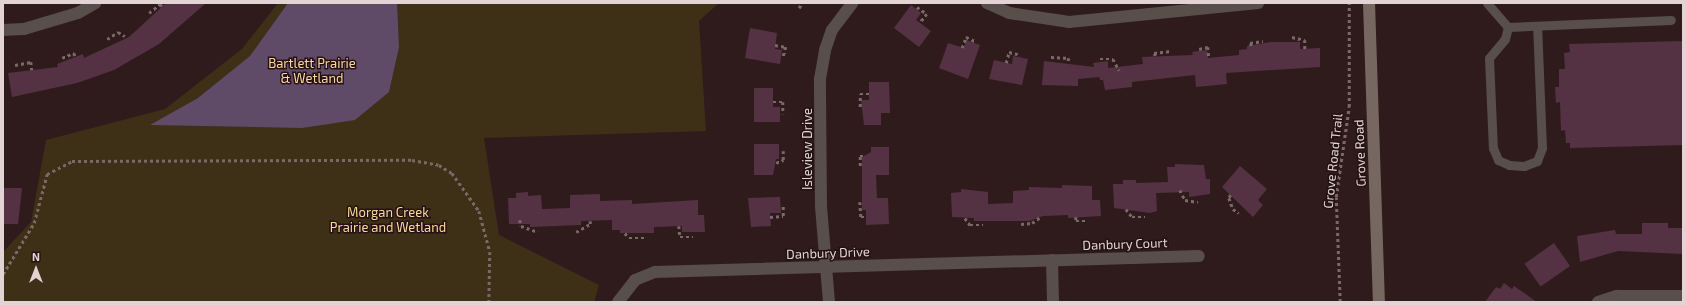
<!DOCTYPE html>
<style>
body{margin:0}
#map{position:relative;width:1686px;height:305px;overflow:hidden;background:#2f1b1b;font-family:"Exo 2",sans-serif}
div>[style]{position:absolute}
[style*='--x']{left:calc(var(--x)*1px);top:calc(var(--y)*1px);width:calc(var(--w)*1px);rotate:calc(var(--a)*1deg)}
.green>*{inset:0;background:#3e2f17}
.water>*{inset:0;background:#5f4a68}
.building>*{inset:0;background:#543244;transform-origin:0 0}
.path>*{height:2.5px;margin-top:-1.25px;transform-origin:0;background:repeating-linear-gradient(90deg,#7a6969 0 3px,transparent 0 6px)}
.lane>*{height:9px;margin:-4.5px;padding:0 4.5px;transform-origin:4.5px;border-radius:4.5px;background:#584e4a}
.street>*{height:12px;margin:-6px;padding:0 6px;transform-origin:6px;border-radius:6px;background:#584e4a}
.secondary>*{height:12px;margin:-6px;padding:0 6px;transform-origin:6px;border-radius:6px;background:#766861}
span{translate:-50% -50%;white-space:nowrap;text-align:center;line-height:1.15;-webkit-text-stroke:3px #241212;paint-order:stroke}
.park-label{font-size:13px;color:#fed99e}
.street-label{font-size:13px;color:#e2d4d4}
.frame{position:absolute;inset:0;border:4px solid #e2d4d4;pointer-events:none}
.north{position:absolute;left:16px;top:249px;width:40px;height:40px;-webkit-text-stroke:3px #241212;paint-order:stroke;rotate:0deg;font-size:11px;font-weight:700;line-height:16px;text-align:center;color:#e2d4d4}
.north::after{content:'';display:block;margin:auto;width:14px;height:18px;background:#e2d4d4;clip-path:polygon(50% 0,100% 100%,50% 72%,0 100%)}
</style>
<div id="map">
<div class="green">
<i style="clip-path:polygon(278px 3px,719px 3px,699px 21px,706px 131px,484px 138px,499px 235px,599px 285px,594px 302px,3px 302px,3px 252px,31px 222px,46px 140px,165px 109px,242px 49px)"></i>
</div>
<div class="water">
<i style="clip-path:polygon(288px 3px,397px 3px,399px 47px,389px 92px,355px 120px,302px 128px,150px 125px,198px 98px,250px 56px)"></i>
</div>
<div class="building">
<i style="clip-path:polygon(166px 3px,206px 3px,159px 44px,114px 70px,77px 83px,12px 97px,8px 73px,58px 67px,57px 64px,83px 54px,84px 58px,129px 37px)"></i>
<i style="clip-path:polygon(911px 5px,921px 13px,916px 20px,931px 31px,919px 47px,894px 28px)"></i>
<i style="clip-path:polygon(750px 28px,777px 33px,775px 49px,782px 50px,780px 64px,745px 58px)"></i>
<i style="clip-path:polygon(966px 40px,980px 45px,968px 79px,939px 68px,948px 43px,964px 48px)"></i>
<i style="clip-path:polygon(1683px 41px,1683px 145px,1570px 148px,1570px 143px,1566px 143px,1565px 130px,1561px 131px,1560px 102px,1556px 103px,1555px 87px,1559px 87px,1559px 69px,1565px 69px,1564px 53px,1570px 52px,1569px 44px)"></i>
<i style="clip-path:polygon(1271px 42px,1300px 42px,1300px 49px,1320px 48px,1320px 67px,1226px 73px,1227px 84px,1196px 87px,1195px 75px,1132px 82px,1132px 87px,1105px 90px,1103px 80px,1100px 80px,1099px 77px,1078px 79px,1078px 86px,1042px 85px,1044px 61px,1094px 67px,1093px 63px,1108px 61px,1108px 68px,1143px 64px,1142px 57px,1193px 55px,1192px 52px,1199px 51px,1207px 50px,1208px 58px,1239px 55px,1239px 50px,1247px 49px,1247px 46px)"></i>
<i style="clip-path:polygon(1013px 56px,1028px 59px,1022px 85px,989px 79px,994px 60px,1012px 64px)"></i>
<i style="clip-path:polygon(869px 82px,889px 82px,890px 113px,881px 113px,881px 125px,864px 125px,861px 100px,869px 100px)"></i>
<i style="clip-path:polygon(754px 88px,773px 88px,773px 107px,780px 107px,780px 122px,754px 122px)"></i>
<i style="clip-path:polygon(754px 144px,779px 144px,779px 159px,776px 159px,773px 175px,754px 175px)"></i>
<i style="clip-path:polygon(871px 147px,889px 147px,889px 175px,876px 175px,877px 198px,888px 198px,889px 224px,866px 225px,866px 210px,862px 210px,862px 157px,871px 152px)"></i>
<i style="clip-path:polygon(1175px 164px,1204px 165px,1206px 179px,1210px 179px,1210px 194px,1189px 197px,1189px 192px,1156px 193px,1157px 211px,1150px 213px,1114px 208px,1113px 184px,1123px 184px,1123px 180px,1136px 180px,1136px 183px,1168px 182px,1167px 167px,1175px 167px)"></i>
<i style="clip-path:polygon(1240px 166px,1267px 189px,1258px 200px,1263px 205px,1253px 217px,1222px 187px)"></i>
<i style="clip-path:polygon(1062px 185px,1092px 186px,1092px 200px,1100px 200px,1101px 216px,1068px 218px,1068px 215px,1043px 216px,1029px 221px,974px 221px,974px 218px,952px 217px,951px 193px,961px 192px,961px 189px,988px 192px,988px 204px,1013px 203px,1013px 191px,1029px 190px,1029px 187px,1062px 188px)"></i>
<i style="clip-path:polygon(3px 188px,22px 188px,18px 224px,3px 224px)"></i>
<i style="clip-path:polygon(528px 192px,528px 196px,541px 195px,542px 209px,570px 208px,570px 195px,600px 194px,600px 201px,632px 200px,632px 204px,698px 200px,698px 215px,704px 215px,705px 232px,682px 232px,682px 226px,654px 227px,654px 233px,620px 233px,620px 230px,612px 230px,612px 220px,581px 221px,581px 225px,530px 227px,530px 224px,509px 224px,508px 198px,516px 198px,516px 193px)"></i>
<i style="clip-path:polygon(780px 197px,781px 213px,770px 213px,771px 226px,751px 227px,748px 198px)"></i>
<i style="clip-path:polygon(1642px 223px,1668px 223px,1668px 228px,1683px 228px,1683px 254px,1618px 251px,1580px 262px,1577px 236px,1615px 230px,1616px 234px,1642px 234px)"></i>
<i style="left:1554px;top:243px;width:28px;height:36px;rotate:55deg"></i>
<i style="clip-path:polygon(1504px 283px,1512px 289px,1514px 286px,1537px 302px,1485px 302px,1496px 287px,1500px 289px)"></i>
</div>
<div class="path">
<i style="--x:917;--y:7;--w:12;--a:35"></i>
<i style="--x:927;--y:14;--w:11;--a:128"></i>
<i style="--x:799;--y:8;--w:6;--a:-59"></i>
<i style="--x:149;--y:13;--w:14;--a:-39"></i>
<i style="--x:160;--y:4;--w:3;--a:45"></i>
<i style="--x:1292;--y:37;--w:13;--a:13"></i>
<i style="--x:1305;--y:40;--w:9;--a:90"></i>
<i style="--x:107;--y:39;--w:13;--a:-32"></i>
<i style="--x:118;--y:32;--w:8;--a:30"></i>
<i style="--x:775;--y:45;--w:11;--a:10"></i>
<i style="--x:786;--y:47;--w:11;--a:105"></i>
<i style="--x:1251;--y:46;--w:3;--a:-108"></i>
<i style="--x:1250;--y:43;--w:13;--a:-9"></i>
<i style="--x:962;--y:48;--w:12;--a:-70"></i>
<i style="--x:966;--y:37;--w:10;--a:24"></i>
<i style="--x:1199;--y:49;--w:9;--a:-13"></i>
<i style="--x:1208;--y:47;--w:11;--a:85"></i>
<i style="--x:1155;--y:56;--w:3;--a:-108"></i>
<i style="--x:1154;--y:53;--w:17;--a:-7"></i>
<i style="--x:1051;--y:57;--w:18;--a:3"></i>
<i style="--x:1069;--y:58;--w:5;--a:101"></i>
<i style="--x:62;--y:58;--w:13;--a:-23"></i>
<i style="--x:74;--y:53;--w:3;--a:72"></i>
<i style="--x:1100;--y:59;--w:13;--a:0"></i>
<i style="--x:1113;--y:59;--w:13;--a:61"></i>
<i style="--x:1006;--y:63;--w:11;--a:-75"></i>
<i style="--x:1009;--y:52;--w:12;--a:14"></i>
<i style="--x:15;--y:65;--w:16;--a:-11"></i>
<i style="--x:31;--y:62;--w:8;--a:83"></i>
<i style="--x:773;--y:102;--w:10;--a:0"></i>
<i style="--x:783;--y:102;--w:12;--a:90"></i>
<i style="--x:860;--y:107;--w:13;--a:-90"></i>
<i style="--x:860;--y:94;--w:10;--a:0"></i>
<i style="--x:776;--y:163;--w:8;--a:-23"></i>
<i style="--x:783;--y:160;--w:9;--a:-90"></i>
<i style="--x:860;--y:166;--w:10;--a:-90"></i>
<i style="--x:860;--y:156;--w:6;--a:0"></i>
<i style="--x:1180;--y:190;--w:11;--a:63"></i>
<i style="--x:1185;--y:200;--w:13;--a:9"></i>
<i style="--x:1231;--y:195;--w:4;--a:124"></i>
<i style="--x:1229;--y:198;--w:12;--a:70"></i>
<i style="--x:1233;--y:209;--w:7;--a:34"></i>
<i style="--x:860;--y:202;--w:15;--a:86"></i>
<i style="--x:861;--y:217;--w:5;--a:0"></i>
<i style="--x:1126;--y:209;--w:10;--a:53"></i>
<i style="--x:1132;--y:217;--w:13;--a:0"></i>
<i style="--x:770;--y:217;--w:13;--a:-4"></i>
<i style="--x:783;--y:216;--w:12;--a:-90"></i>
<i style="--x:1076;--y:217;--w:4;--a:90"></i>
<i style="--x:1076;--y:221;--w:11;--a:0"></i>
<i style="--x:965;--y:218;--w:9;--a:54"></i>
<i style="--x:970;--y:225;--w:13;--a:0"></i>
<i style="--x:520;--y:220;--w:6;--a:81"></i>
<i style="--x:521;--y:226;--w:18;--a:19"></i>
<i style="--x:1021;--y:224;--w:11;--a:-5"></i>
<i style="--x:1032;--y:223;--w:9;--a:-36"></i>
<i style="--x:679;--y:226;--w:11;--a:85"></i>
<i style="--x:680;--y:237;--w:13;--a:0"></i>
<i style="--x:576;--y:232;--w:16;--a:-30"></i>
<i style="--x:590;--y:224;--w:3;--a:-90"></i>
<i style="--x:625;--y:233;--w:6;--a:51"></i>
<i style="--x:629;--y:238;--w:15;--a:0"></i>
<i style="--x:3;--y:274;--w:60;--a:-58.7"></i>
<i style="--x:34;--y:223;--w:51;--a:-75.1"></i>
<i style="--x:47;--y:174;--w:28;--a:-27"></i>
<i style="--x:72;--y:161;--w:340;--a:-0.2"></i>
<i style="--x:412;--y:160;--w:27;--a:10"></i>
<i style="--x:439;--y:165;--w:15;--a:32"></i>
<i style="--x:452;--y:173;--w:47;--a:54.6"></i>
<i style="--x:479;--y:211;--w:42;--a:75"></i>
<i style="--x:490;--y:252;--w:50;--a:91.1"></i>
<i style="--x:1340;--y:302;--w:105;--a:-92.2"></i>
<i style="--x:1336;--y:197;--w:91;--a:-81.8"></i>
<i style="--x:1349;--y:107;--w:104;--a:-90"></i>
</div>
<div class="lane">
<i style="--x:1487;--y:3;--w:32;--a:49"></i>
<i style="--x:1508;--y:27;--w:12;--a:104"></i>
<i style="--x:1505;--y:39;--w:25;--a:130"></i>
<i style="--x:1489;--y:58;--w:90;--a:87.5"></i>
<i style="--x:1493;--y:148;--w:13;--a:67"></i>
<i style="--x:1498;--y:160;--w:12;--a:24"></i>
<i style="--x:1509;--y:165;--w:15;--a:4"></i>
<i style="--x:1524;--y:166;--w:14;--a:-21"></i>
<i style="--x:1537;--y:161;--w:14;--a:-69"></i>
<i style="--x:1542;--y:148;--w:122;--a:-92.3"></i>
<i style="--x:1508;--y:27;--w:163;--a:-2.5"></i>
</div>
<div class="street">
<i style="--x:987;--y:3;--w:24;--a:24"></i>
<i style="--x:1009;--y:13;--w:61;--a:8.5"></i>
<i style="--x:1069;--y:22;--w:190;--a:-5.7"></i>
<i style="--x:3;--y:30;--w:21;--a:-3"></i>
<i style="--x:24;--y:29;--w:56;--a:-16.5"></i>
<i style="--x:78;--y:13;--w:20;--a:-30"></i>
<i style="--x:1052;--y:260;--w:42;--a:88.6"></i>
<i style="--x:618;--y:302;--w:28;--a:-52"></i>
<i style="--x:635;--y:280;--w:22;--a:-22"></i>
<i style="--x:655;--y:272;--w:544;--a:-1.68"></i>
<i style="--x:829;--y:302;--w:96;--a:-94.8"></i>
<i style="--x:821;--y:206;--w:127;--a:-90.5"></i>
<i style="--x:820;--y:79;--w:29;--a:-80"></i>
<i style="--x:825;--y:50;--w:21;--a:-71"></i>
<i style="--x:832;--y:30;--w:34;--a:-53"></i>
<i style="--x:1598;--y:302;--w:20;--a:-18"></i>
<i style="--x:1617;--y:296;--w:66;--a:0"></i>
</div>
<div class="secondary">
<i style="--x:1369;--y:3;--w:299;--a:88.1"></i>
</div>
<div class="park-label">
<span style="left:312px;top:71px">Bartlett Prairie<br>&amp; Wetland</span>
<span style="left:388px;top:220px">Morgan Creek<br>Prairie and Wetland</span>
</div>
<div class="street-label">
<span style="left:807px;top:149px;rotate:-90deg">Isleview Drive</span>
<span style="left:1360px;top:153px;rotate:-92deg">Grove Road</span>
<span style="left:1333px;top:161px;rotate:-84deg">Grove Road Trail</span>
<span style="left:1125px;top:244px;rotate:-2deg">Danbury Court</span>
<span style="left:828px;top:253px;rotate:-2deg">Danbury Drive</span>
</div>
<div class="frame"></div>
<div class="north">N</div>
</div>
